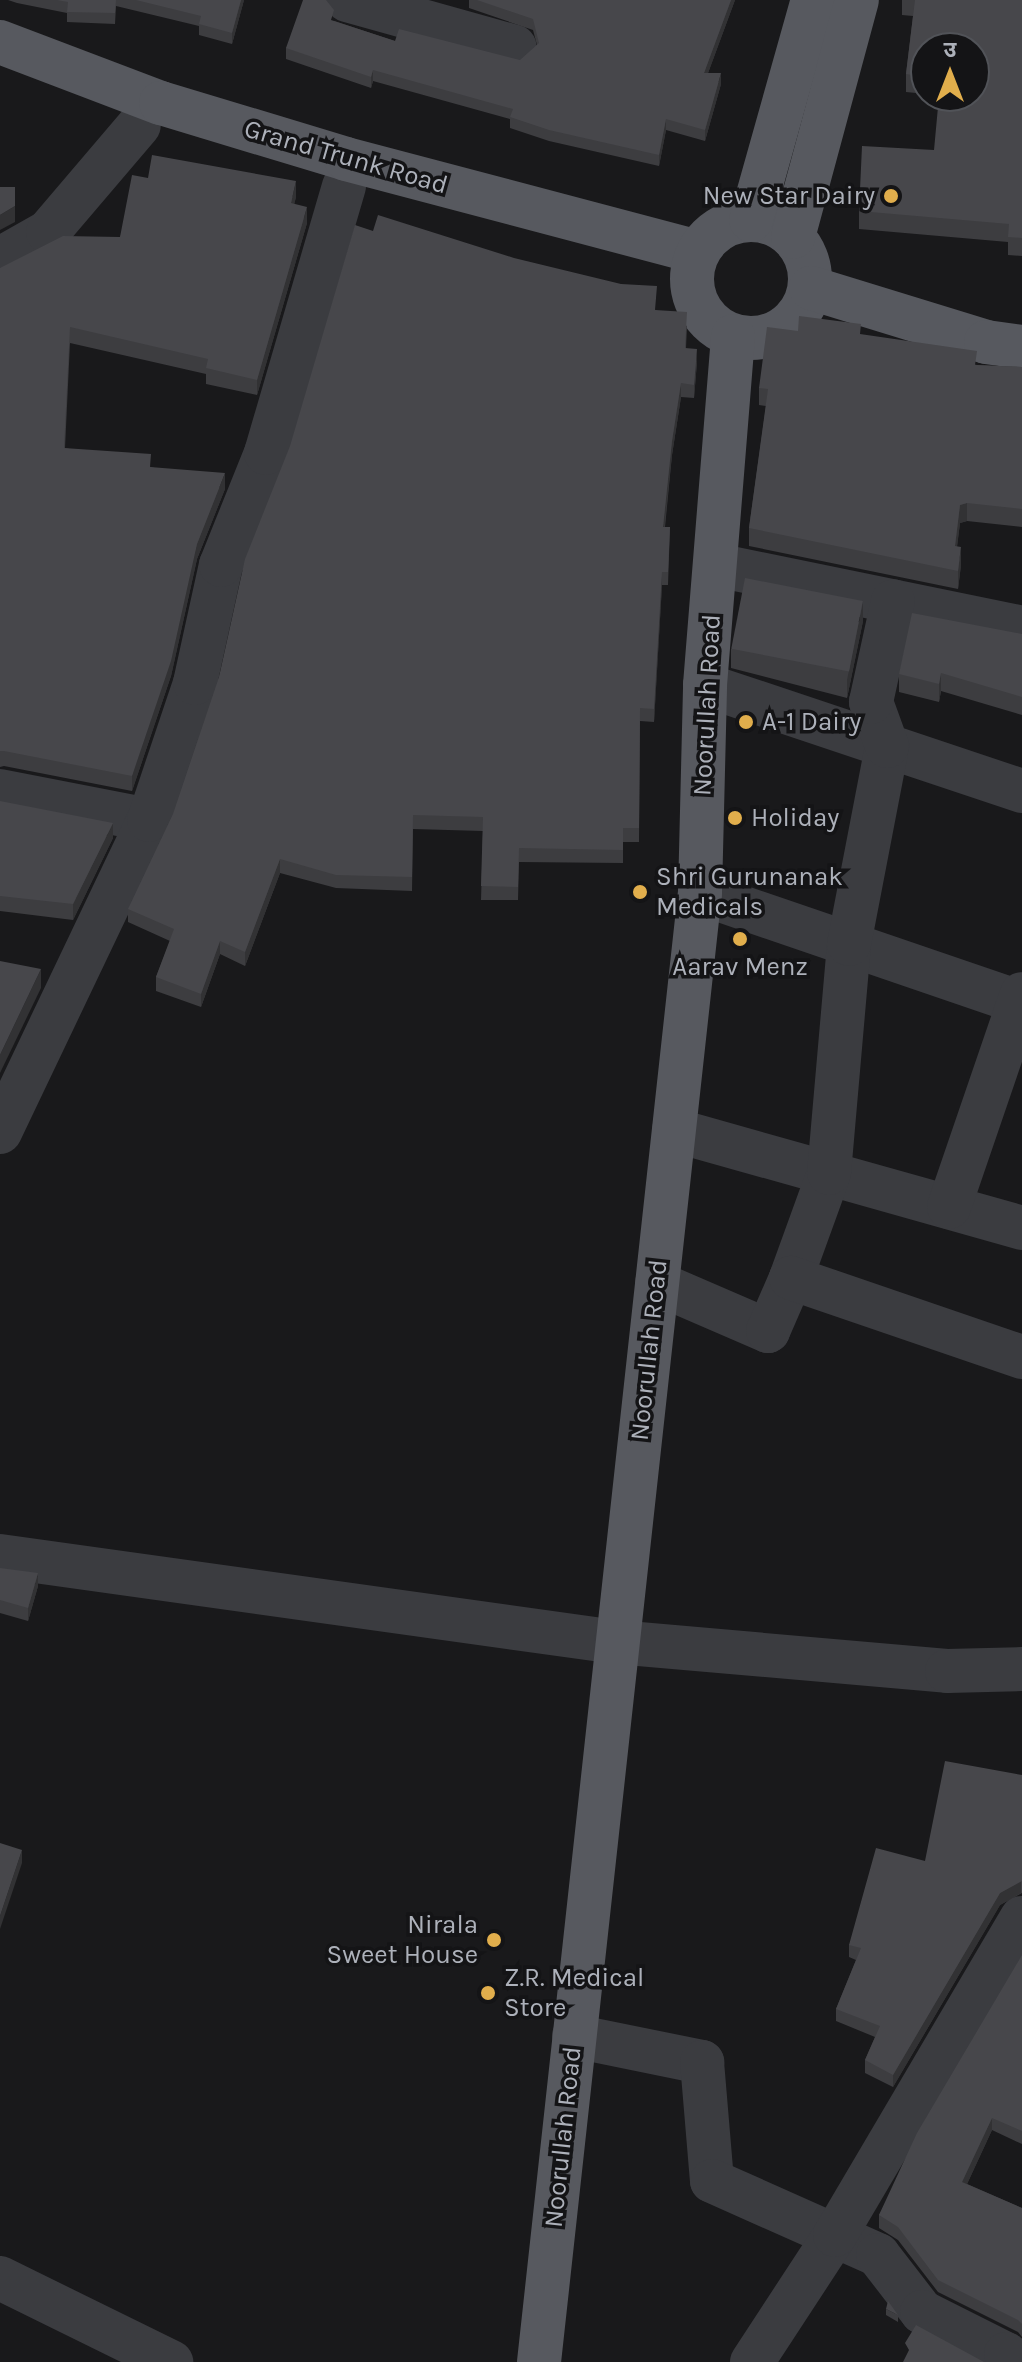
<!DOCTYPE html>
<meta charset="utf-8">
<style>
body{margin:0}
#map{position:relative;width:1022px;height:2362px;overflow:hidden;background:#19191b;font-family:Karla,"Noto Sans Devanagari",sans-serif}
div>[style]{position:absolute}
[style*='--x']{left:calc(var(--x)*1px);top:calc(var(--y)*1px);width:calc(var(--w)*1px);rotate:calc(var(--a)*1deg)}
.minor>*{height:44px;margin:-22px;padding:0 22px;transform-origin:22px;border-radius:22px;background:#3b3c40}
.major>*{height:44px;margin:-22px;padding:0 22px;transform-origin:22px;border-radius:22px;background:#57595f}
.major>.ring{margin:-22px;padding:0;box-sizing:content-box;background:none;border:44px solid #57595f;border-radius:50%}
.wall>*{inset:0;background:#3d3d40}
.shaded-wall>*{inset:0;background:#323234}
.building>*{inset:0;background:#47474b;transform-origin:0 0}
.dots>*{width:22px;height:22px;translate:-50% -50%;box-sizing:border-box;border:4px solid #141416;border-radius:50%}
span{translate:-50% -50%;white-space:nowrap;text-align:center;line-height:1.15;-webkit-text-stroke:7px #141416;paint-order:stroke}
.street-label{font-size:26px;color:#adb1ba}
.poi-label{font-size:26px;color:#adb1ba}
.right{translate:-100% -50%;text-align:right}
.left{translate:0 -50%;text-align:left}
.north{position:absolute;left:910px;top:32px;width:80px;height:80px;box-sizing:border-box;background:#141416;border:2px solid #515358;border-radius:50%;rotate:0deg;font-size:22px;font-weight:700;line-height:32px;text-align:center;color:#adb1ba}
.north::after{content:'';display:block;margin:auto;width:28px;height:36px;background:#e1ae4c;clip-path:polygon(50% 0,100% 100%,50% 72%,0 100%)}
</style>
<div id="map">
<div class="minor">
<i style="--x:347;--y:0;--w:174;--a:15.6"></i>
<i style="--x:0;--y:259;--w:55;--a:-29.4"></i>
<i style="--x:48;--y:232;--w:140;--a:-49.6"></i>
<i style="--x:716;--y:565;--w:312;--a:11.6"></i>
<i style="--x:705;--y:685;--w:334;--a:18.5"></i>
<i style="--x:0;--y:791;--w:152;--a:11"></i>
<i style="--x:700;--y:893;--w:340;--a:18.9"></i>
<i style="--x:674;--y:1130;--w:362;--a:15.7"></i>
<i style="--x:0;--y:1132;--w:346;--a:-64.5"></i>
<i style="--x:149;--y:820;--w:145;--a:-71.4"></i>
<i style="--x:195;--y:683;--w:121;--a:-77.6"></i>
<i style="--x:221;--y:565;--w:121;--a:-68.1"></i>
<i style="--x:266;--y:453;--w:278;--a:-73.7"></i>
<i style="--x:949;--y:1207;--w:225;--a:-71.1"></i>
<i style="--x:791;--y:1278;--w:112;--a:-70.1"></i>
<i style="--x:829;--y:1173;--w:230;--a:-85"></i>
<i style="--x:849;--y:944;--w:202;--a:-79.1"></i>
<i style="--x:887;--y:746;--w:47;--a:-110"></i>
<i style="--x:871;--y:702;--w:103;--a:-77.7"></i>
<i style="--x:657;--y:1283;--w:121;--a:23.4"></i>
<i style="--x:768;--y:1331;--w:58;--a:-66.5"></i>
<i style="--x:791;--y:1278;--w:244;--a:18.9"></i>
<i style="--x:0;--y:1556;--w:622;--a:7.95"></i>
<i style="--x:616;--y:1642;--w:332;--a:5"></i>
<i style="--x:947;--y:1671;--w:75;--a:-1.5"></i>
<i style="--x:574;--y:2036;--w:131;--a:11.5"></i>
<i style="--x:702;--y:2062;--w:119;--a:85.2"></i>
<i style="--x:712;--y:2181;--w:182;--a:24"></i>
<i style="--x:878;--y:2255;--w:72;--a:52.3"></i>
<i style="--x:922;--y:2312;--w:94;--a:26.6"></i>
<i style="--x:1006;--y:2354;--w:9;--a:69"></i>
<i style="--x:0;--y:2278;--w:191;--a:26.2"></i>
<i style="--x:752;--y:2362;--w:152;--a:-56.8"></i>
<i style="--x:835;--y:2235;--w:368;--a:-59.5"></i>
</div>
<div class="major">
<i style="--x:0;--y:42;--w:172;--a:20.8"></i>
<i style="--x:161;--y:103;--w:193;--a:16.8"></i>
<i style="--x:346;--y:159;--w:364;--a:14.8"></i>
<i class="ring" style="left:692px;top:220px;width:74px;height:74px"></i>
<i style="--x:751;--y:220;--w:229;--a:-74.3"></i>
<i style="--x:793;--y:237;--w:245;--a:-74.9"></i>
<i style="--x:811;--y:288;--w:183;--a:17.1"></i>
<i style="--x:986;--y:342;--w:36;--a:8"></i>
<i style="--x:539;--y:2362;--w:1478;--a:-83.75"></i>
<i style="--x:700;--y:893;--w:208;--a:-88.6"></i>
<i style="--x:705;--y:685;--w:350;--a:-85.4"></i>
</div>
<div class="wall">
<i style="clip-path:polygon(8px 0,244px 0,232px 44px,199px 35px,199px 26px,116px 6px,115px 24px,67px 22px,67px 13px,17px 3px)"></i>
<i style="clip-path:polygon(469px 0,735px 0,708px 73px,721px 84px,705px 141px,666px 130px,659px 166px,549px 141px,510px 128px,510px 119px,373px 81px,371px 88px,286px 59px,286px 48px,334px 21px,395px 41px,520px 60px,537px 45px,533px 30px,469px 8px)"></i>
<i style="clip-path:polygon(902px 0,1022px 0,1022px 256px,1008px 255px,1008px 242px,859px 229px,859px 211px,934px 150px,974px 96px,926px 48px,926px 94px,906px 92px,906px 74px,913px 16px,902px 15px)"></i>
<i style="clip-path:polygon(148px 178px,296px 197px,294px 204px,307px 223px,257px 395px,206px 384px,206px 374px,70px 343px,65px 448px,151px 467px,225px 489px,197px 559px,171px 676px,132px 791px,4px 766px,0 767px,0 268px,120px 237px)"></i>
<i style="clip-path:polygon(373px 231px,656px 310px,687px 326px,686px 348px,697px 362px,694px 398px,681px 397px,672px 455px,665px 527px,670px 527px,668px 585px,662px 585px,654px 722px,640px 721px,639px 842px,623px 842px,623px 863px,519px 862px,518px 900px,481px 900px,483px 831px,413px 829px,412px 891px,336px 888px,280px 873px,245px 966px,220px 954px,201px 1007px,156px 991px,156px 977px,170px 941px,128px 922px,128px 909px,173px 814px,219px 677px,290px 446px)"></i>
<i style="clip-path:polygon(798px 331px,861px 335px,977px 365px,1022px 367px,1022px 527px,967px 521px,960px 523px,957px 546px,961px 565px,958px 589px,749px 546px,749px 528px,766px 406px,759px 405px,759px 388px)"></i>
<i style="clip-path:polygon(863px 621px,847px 698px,731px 668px,731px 649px)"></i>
<i style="clip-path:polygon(1022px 634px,1022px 715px,941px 691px,939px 702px,899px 692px,899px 674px)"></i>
<i style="clip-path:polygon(0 801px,113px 838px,73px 920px,0 911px)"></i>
<i style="clip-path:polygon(0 1568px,38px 1586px,28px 1621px,0 1613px)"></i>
<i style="clip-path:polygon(1022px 1775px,1022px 1893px,1000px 1905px,893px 2087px,865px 2073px,865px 2060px,875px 2037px,836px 2021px,836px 2009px,856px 1960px,849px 1957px,849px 1945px,925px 1861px)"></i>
<i style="clip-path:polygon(1022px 1955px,1022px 2144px,992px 2130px,967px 2184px,1022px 2208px,1022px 2337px,1018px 2332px,938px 2292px,898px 2240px,879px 2228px,879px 2215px)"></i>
<i style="clip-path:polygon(886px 2309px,898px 2315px,898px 2322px,886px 2315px)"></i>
</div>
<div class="shaded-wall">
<i style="clip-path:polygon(241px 0,244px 0,232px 44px,232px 33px)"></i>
<i style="clip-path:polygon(731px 0,735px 0,704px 84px,704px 73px)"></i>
<i style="clip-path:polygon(373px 70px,373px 81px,371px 88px,371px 77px)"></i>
<i style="clip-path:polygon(721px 73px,721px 84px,705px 141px,705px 130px)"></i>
<i style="clip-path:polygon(666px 119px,666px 130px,659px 166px,659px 155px)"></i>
<i style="clip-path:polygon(296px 181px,296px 197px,291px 218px,291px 203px)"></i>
<i style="clip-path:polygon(15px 206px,15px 222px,0 230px,0 215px)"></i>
<i style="clip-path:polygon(307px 207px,307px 223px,257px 395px,257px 380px)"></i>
<i style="clip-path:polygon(697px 349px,697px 362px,694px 398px,694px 385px)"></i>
<i style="clip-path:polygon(681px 383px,681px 397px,672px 455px,663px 541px,663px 527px,672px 441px)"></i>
<i style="clip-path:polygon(225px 473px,225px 489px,197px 559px,171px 676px,132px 791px,132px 776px,197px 544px)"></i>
<i style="clip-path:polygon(967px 503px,967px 521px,960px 523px,955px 564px,955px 546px,960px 505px)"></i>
<i style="clip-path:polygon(961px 547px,961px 565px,958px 589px,958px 571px)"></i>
<i style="clip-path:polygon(662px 572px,662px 585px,654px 722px,654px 709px)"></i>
<i style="clip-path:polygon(863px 602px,863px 621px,847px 698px,847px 680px)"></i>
<i style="clip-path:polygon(941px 673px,941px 691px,939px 702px,939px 684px)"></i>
<i style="clip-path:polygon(113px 823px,113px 838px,73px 920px,73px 904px)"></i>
<i style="clip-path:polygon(280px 859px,280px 873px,245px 966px,245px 952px)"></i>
<i style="clip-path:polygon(220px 941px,220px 954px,201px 1007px,201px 994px)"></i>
<i style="clip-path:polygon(41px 969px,41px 988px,0 1073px,0 1055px)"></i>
<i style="clip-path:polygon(38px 1573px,38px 1586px,28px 1621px,28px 1608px)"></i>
<i style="clip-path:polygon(22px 1850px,22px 1863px,0 1929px,0 1916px)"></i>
<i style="clip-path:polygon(1021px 1881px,1021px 1893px,1000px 1905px,893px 2087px,893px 2075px,1000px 1893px)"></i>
<i style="clip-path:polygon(992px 2118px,992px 2130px,962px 2195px,962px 2182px)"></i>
</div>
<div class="building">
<i style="clip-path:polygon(57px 0,116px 0,115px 13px,67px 12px,68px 2px)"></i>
<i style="clip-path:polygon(136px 0,241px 0,232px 33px,199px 24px,201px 16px)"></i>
<i style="clip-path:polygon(303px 0,326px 0,334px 10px,331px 20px,395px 41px,399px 29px,520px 60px,539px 43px,533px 19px,477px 0,731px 0,704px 73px,721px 73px,705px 130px,666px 119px,659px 155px,549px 130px,510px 117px,513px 109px,373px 70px,371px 77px,286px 48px)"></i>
<i style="clip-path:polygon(915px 0,1022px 0,1022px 238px,1008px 237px,1009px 224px,859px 211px,862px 146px,934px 150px,939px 96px,974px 96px,974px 48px,926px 48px,926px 77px,906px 74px)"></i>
<i style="clip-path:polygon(152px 155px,296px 181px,291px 203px,307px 207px,257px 380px,206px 368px,208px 359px,70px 327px,64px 448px,151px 454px,150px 467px,225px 473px,197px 544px,171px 661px,132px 776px,4px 751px,0 751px,0 268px,63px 236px,120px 237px,132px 175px,148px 178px)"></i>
<i style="clip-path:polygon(0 187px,15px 187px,15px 206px,0 215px)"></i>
<i style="clip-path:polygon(378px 215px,514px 258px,621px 284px,657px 286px,655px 310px,687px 312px,685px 348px,697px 349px,694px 385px,681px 383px,672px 441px,663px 527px,670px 527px,668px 572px,662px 572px,654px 709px,640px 708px,639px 828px,623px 828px,623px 850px,519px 848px,518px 887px,481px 886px,483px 817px,413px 815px,412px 877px,336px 875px,280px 859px,245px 952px,220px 941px,201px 994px,156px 977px,174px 929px,128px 909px,173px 814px,219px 677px,245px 559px,290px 446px,355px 225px,373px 231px)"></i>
<i style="clip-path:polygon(799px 316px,861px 324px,860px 334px,977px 351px,975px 365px,1022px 367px,1022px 509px,967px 503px,960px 505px,955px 546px,961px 547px,958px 571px,749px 528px,768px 389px,759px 388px,767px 327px,798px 331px)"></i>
<i style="left:745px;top:578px;width:120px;height:72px;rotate:11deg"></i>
<i style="clip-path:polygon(912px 613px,1022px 634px,1022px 697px,941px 673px,939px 684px,899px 674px)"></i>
<i style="clip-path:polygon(0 801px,113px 823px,73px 904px,0 896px)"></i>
<i style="clip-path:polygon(0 961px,41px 969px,0 1055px)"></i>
<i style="clip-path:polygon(0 1568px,38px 1573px,28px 1608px,0 1600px)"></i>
<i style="clip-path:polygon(945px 1761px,1022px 1775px,1022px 1881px,1000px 1893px,893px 2075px,865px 2060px,880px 2026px,836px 2009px,861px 1948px,849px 1945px,876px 1848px,925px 1861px)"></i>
<i style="clip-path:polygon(0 1843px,22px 1850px,0 1916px)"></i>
<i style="clip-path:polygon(1022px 1955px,1022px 2131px,992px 2118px,962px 2182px,1022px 2208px,1022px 2324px,1018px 2320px,938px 2280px,898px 2227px,879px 2215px,917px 2133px)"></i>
<i style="clip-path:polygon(888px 2301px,898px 2315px,886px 2309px)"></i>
<i style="clip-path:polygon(916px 2325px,984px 2362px,903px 2362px,909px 2350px,905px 2343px)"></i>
</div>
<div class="dots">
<i style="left:891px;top:196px;background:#e1ae4c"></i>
<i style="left:746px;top:722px;background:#e1ae4c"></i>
<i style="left:735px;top:818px;background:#e1ae4c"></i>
<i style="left:640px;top:892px;background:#e1ae4c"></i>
<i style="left:740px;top:939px;background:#e1ae4c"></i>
<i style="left:494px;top:1940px;background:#e1ae4c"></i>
<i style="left:488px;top:1993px;background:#e1ae4c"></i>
</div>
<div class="street-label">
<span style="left:346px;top:157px;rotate:16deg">Grand Trunk Road</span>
<span style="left:707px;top:705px;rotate:-87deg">Noorullah Road</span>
<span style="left:649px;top:1350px;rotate:-84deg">Noorullah Road</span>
<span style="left:563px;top:2137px;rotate:-84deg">Noorullah Road</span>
</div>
<div class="poi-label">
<span class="right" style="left:875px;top:196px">New Star Dairy</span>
<span class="left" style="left:762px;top:722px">A-1 Dairy</span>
<span class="left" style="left:751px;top:818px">Holiday</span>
<span class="left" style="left:656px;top:892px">Shri Gurunanak<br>Medicals</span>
<span style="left:740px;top:967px">Aarav Menz</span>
<span class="right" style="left:478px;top:1940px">Nirala<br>Sweet House</span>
<span class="left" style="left:504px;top:1993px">Z.R. Medical<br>Store</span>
</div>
<div class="north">उ</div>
</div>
